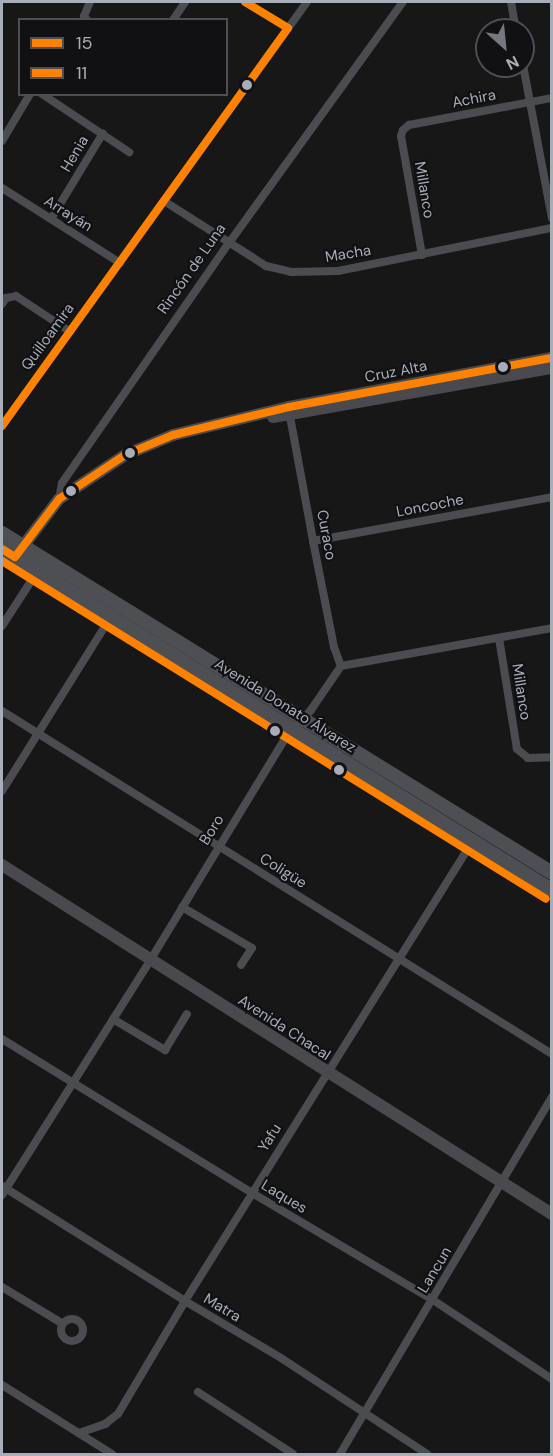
<!DOCTYPE html>
<meta charset="utf-8">
<style>
body{margin:0}
#map{position:relative;width:553px;height:1456px;overflow:hidden;background:#171717;font-family:"DM Sans",sans-serif}
div>[style]{position:absolute}
[style*='--x']{left:calc(var(--x)*1px);top:calc(var(--y)*1px);width:calc(var(--w)*1px);rotate:calc(var(--a)*1deg)}
.street>*{height:8px;margin:-4px;padding:0 4px;transform-origin:4px;border-radius:4px;background:#4b4c50}
.street>.ring{margin:-4px;padding:0;box-sizing:content-box;background:none;border:8px solid #4b4c50;border-radius:50%}
.secondary>*{height:12px;margin:-6px;padding:0 6px;transform-origin:6px;border-radius:6px;background:#4a4a4e}
.primary>*{height:14px;margin:-7px;padding:0 7px;transform-origin:7px;border-radius:7px;background:#4d4f52}
.bus-1>*{height:8px;margin:-4px;padding:0 4px;transform-origin:4px;border-radius:4px;background:#ff8100}
.bus-2>*{height:8px;margin:-4px;padding:0 4px;transform-origin:4px;border-radius:4px;background:#ff8100}
.dots>*{width:16px;height:16px;translate:-50% -50%;box-sizing:border-box;border:3px solid #111113;border-radius:50%}
span{translate:-50% -50%;white-space:nowrap;text-align:center;line-height:1.15;-webkit-text-stroke:4.5px #111113;paint-order:stroke}
.street-label{font-size:15px;color:#a8adb8}
.frame{position:absolute;inset:0;border:3px solid #a8adb8;pointer-events:none}
.legend{position:absolute;left:18px;top:18px;width:210px;height:78px;box-sizing:border-box;background:#111113;border:2px solid #4d4f55;margin:0;padding:8px 10px;list-style:none;font-size:18px;color:#a8adb8}
.legend li{display:flex;align-items:center;gap:12px;height:30px}
.legend b{width:30px;border:2px solid #4d4f55}
.north{position:absolute;left:475px;top:18px;width:60px;height:60px;box-sizing:border-box;background:#111113;border:2px solid #4d4f55;border-radius:50%;rotate:153deg;font-size:16px;font-weight:700;line-height:24px;text-align:center;color:#a8adb8}
.north::after{content:'';display:block;margin:auto;width:21px;height:27px;background:#757880;clip-path:polygon(50% 0,100% 100%,50% 72%,0 100%)}
</style>
<div id="map">
<div class="street">
<i style="--x:245;--y:2;--w:50;--a:31.2"></i>
<i style="--x:511;--y:2;--w:28;--a:80"></i>
<i style="--x:87;--y:20;--w:5;--a:-127"></i>
<i style="--x:84;--y:16;--w:15;--a:-67"></i>
<i style="--x:173;--y:20;--w:22;--a:-56"></i>
<i style="--x:523;--y:65;--w:156;--a:79.3"></i>
<i style="--x:42;--y:94;--w:105;--a:33.7"></i>
<i style="--x:2;--y:141;--w:55;--a:-59.2"></i>
<i style="--x:2;--y:188;--w:140;--a:32.4"></i>
<i style="--x:164;--y:201;--w:121;--a:32.5"></i>
<i style="--x:266;--y:266;--w:26;--a:13"></i>
<i style="--x:291;--y:272;--w:47;--a:-1.2"></i>
<i style="--x:338;--y:271;--w:218;--a:-11.4"></i>
<i style="--x:51;--y:219;--w:100;--a:-58.8"></i>
<i style="--x:422;--y:255;--w:121;--a:-100"></i>
<i style="--x:401;--y:136;--w:6;--a:-72"></i>
<i style="--x:403;--y:130;--w:8;--a:-40"></i>
<i style="--x:409;--y:125;--w:146;--a:-10.7"></i>
<i style="--x:2;--y:304;--w:7;--a:-56"></i>
<i style="--x:6;--y:298;--w:10;--a:-11"></i>
<i style="--x:16;--y:296;--w:64;--a:33.4"></i>
<i style="--x:289;--y:411;--w:132;--a:79.5"></i>
<i style="--x:313;--y:541;--w:108;--a:78.8"></i>
<i style="--x:334;--y:647;--w:20;--a:70"></i>
<i style="--x:2;--y:426;--w:522;--a:-54.27"></i>
<i style="--x:59;--y:499;--w:16;--a:-79"></i>
<i style="--x:62;--y:483;--w:292;--a:-55.2"></i>
<i style="--x:229;--y:243;--w:297;--a:-54.2"></i>
<i style="--x:313;--y:541;--w:243;--a:-10.4"></i>
<i style="--x:2;--y:626;--w:64;--a:-57.1"></i>
<i style="--x:499;--y:638;--w:112;--a:80.8"></i>
<i style="--x:517;--y:749;--w:14;--a:39"></i>
<i style="--x:528;--y:758;--w:24;--a:-2"></i>
<i style="--x:2;--y:711;--w:648;--a:31.95"></i>
<i style="--x:2;--y:791;--w:204;--a:-58"></i>
<i style="--x:182;--y:907;--w:81;--a:30.4"></i>
<i style="--x:252;--y:948;--w:20;--a:123"></i>
<i style="--x:113;--y:1019;--w:61;--a:30.8"></i>
<i style="--x:165;--y:1050;--w:42;--a:-58.6"></i>
<i style="--x:2;--y:1039;--w:294;--a:31.6"></i>
<i style="--x:252;--y:1193;--w:210;--a:30.6"></i>
<i style="--x:433;--y:1300;--w:143;--a:33.6"></i>
<i style="--x:2;--y:1186;--w:216;--a:32.1"></i>
<i style="--x:185;--y:1301;--w:112;--a:30.7"></i>
<i style="--x:281;--y:1358;--w:175;--a:33.3"></i>
<i style="--x:2;--y:1195;--w:279;--a:-57.7"></i>
<i style="--x:151;--y:959;--w:258;--a:-58.7"></i>
<i style="--x:285;--y:739;--w:39;--a:-48"></i>
<i style="--x:311;--y:710;--w:53;--a:-55.7"></i>
<i style="--x:341;--y:666;--w:214;--a:-10.2"></i>
<i style="--x:2;--y:1287;--w:71;--a:31.2"></i>
<i class="ring" style="left:61px;top:1319px;width:14px;height:14px"></i>
<i style="--x:2;--y:1385;--w:130;--a:32.1"></i>
<i style="--x:198;--y:1392;--w:113;--a:33.1"></i>
<i style="--x:79;--y:1433;--w:28;--a:-19"></i>
<i style="--x:105;--y:1424;--w:16;--a:-38"></i>
<i style="--x:118;--y:1414;--w:131;--a:-59.3"></i>
<i style="--x:185;--y:1301;--w:541;--a:-57.98"></i>
<i style="--x:340;--y:1454;--w:415;--a:-59.3"></i>
</div>
<div class="secondary">
<i style="--x:273;--y:417;--w:283;--a:-10"></i>
<i style="--x:17;--y:554;--w:69;--a:-52.6"></i>
<i style="--x:59;--y:499;--w:79;--a:-33.7"></i>
<i style="--x:125;--y:455;--w:52;--a:-22.6"></i>
<i style="--x:173;--y:435;--w:119;--a:-13.6"></i>
<i style="--x:289;--y:407;--w:268;--a:-10.6"></i>
<i style="--x:2;--y:865;--w:651;--a:32.4"></i>
</div>
<div class="primary">
<i style="--x:2;--y:533;--w:647;--a:31.72"></i>
<i style="--x:2;--y:549;--w:647;--a:31.8"></i>
</div>
<div class="bus-1">
<i style="--x:2;--y:426;--w:490;--a:-54.3"></i>
<i style="--x:288;--y:28;--w:50;--a:-148.8"></i>
<i style="--x:2;--y:549;--w:15;--a:32"></i>
<i style="--x:15;--y:557;--w:73;--a:-52.8"></i>
<i style="--x:59;--y:499;--w:79;--a:-33.7"></i>
<i style="--x:125;--y:455;--w:52;--a:-22.6"></i>
<i style="--x:173;--y:435;--w:119;--a:-13.6"></i>
<i style="--x:289;--y:407;--w:268;--a:-10.6"></i>
</div>
<div class="bus-2">
<i style="--x:2;--y:561;--w:640;--a:31.85"></i>
</div>
<div class="dots">
<i style="left:247px;top:85px;background:#a8adb8"></i>
<i style="left:503px;top:367px;background:#a8adb8"></i>
<i style="left:130px;top:453px;background:#a8adb8"></i>
<i style="left:71px;top:491px;background:#a8adb8"></i>
<i style="left:275px;top:731px;background:#a8adb8"></i>
<i style="left:339px;top:770px;background:#a8adb8"></i>
</div>
<div class="street-label">
<span style="left:474px;top:99px;rotate:-11deg">Achira</span>
<span style="left:75px;top:154px;rotate:-59deg">Henia</span>
<span style="left:424px;top:190px;rotate:80deg">Millanco</span>
<span style="left:68px;top:214px;rotate:32deg">Arrayán</span>
<span style="left:348px;top:254px;rotate:-9deg">Macha</span>
<span style="left:192px;top:269px;rotate:-55deg">Rincón de Luna</span>
<span style="left:48px;top:337px;rotate:-54deg">Quilloamira</span>
<span style="left:396px;top:372px;rotate:-11deg">Cruz Alta</span>
<span style="left:430px;top:506px;rotate:-11deg">Loncoche</span>
<span style="left:326px;top:535px;rotate:79deg">Curaco</span>
<span style="left:521px;top:692px;rotate:81deg">Millanco</span>
<span style="left:285px;top:706px;rotate:32deg">Avenida Donato Álvarez</span>
<span style="left:212px;top:830px;rotate:-58deg">Boro</span>
<span style="left:283px;top:871px;rotate:32deg">Coligüe</span>
<span style="left:284px;top:1028px;rotate:33deg">Avenida Chacal</span>
<span style="left:270px;top:1138px;rotate:-58deg">Yafu</span>
<span style="left:284px;top:1197px;rotate:31deg">Laques</span>
<span style="left:435px;top:1270px;rotate:-59deg">Lancun</span>
<span style="left:222px;top:1308px;rotate:31deg">Matra</span>
</div>
<div class="frame"></div>
<ul class="legend">
<li><b style="height:8px;background:#ff8100"></b>15</li>
<li><b style="height:8px;background:#ff8100"></b>11</li>
</ul>
<div class="north">N</div>
</div>
